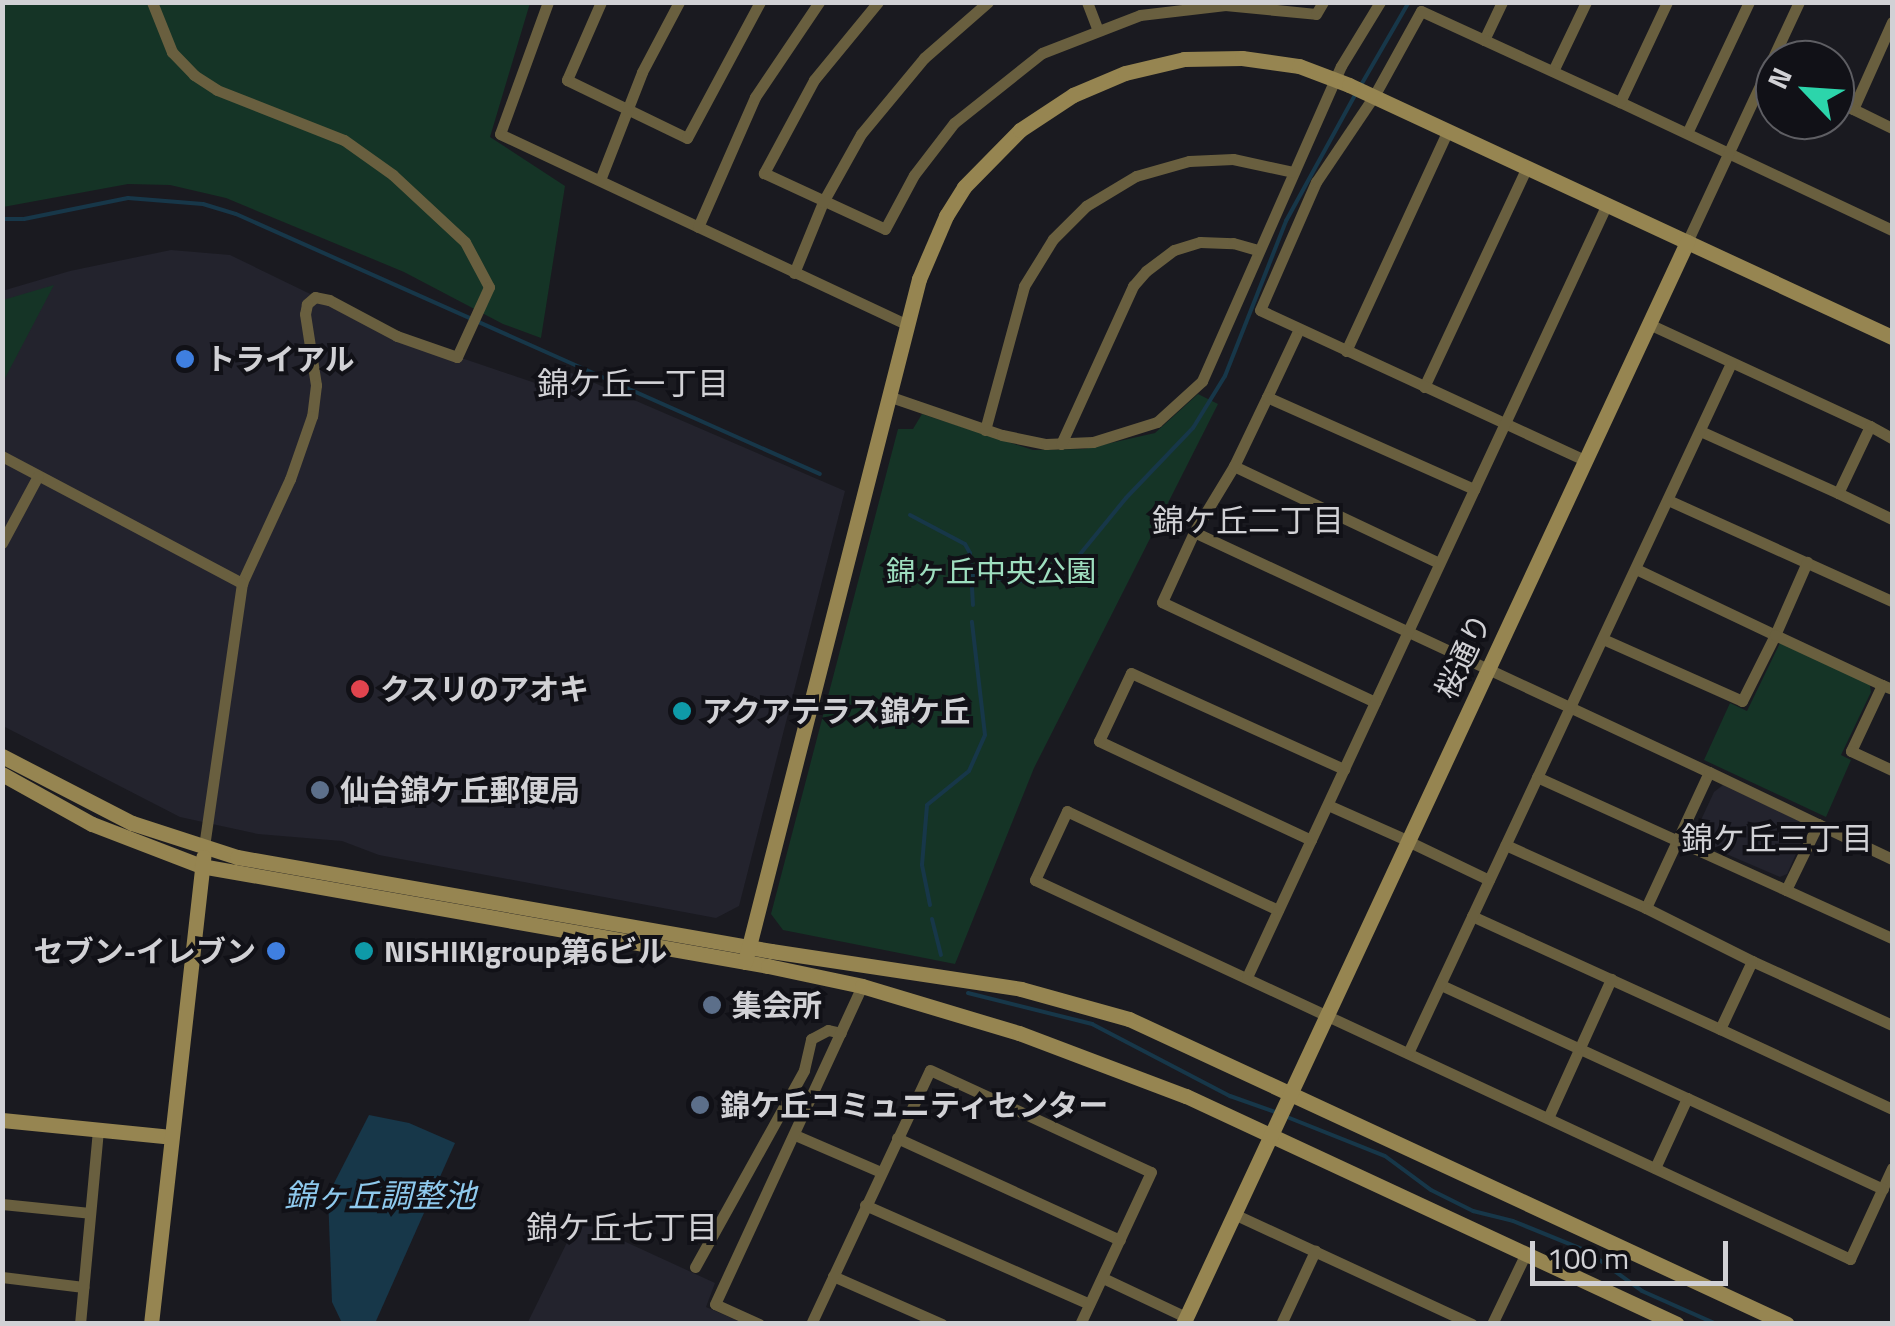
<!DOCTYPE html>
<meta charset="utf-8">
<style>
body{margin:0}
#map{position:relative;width:1895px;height:1326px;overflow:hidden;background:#1a1a20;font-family:"Titillium Web","Noto Sans JP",sans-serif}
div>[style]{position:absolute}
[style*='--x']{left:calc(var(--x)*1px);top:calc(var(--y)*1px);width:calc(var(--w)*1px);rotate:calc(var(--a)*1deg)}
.built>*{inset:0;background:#23232d}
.green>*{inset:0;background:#153426}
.water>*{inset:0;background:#173749}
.stream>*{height:4px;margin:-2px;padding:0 2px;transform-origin:2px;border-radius:2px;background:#173749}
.street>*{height:11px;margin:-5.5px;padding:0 5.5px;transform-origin:5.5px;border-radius:5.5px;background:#695f3f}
.secondary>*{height:15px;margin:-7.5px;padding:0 7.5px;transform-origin:7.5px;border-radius:7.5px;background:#968551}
.dots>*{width:28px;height:28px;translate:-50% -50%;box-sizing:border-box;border:5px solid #111117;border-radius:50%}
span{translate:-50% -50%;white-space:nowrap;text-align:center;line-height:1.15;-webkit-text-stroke:8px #111117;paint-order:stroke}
.poi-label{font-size:30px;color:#d1d1d5;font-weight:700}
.left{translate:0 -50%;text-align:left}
.right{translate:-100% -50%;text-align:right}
.park-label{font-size:30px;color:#9edebf}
.street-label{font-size:30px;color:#d1d1d5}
.neighbourhood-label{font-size:32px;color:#d1d1d5}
.water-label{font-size:32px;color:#8ec9ed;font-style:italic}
.frame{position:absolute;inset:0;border:5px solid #d1d1d5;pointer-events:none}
.north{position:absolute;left:1755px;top:40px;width:100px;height:100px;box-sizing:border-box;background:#111117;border:2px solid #5e5e63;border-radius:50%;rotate:295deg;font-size:28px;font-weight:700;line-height:40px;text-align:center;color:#d1d1d5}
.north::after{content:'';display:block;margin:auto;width:35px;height:45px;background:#2cd5ab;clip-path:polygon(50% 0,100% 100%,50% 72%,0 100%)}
.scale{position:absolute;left:1530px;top:1241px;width:198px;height:45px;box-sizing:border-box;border:5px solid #d1d1d5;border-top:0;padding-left:12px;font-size:30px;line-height:35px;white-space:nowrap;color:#d1d1d5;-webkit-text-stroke:8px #111117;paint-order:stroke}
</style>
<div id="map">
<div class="built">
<i style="clip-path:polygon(171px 250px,230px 255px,397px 336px,544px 386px,569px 372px,845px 491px,739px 906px,716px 918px,379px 855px,342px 841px,258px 834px,180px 817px,3px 726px,2px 291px,70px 271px)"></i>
<i style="clip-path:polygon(1723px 785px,1800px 821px,1807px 829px,1787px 874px,1780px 877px,1696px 841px,1694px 835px,1714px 792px)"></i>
<i style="clip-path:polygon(578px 1220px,715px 1283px,706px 1307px,743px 1323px,527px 1324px)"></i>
</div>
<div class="green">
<i style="clip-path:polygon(2px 3px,530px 3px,490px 137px,565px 186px,541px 338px,503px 324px,404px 272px,226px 198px,170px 185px,128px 184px,3px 207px)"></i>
<i style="clip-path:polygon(54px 285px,3px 382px,3px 300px)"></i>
<i style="clip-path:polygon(1198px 394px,1218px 404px,1034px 768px,955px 964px,783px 930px,771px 914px,898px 429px,913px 429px,922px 414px,1033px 450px,1084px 449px,1155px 433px)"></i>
<i style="clip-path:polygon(1780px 643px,1869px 680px,1871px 692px,1841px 755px,1851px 760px,1826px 817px,1704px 760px,1730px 703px,1747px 711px)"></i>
</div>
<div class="water">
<i style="clip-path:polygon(369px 1115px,409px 1123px,455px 1143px,376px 1321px,342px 1323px,332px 1302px,328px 1195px)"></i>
</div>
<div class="stream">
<i style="--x:1361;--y:85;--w:96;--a:-60"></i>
<i style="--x:2;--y:219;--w:22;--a:0"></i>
<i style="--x:24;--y:219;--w:106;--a:-11.4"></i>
<i style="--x:128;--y:198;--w:75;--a:4.6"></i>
<i style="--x:203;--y:204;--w:34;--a:17"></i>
<i style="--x:236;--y:214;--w:639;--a:24"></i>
<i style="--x:910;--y:515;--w:62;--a:27.8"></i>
<i style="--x:965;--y:544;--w:10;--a:61"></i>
<i style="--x:970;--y:553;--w:52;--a:86.7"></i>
<i style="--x:973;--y:576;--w:63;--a:5.4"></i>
<i style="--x:1036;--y:582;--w:28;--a:-15"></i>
<i style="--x:1063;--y:575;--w:99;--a:-50.7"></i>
<i style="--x:1126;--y:498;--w:97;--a:-46.3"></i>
<i style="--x:1193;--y:428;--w:61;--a:-58.4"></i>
<i style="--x:1225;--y:376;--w:167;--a:-68.5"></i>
<i style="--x:1286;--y:221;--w:146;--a:-61.3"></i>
<i style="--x:930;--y:905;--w:41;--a:-101.3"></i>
<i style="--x:922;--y:865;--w:60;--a:-85.2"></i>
<i style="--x:927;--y:805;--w:54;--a:-39"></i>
<i style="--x:969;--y:771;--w:39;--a:-66"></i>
<i style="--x:985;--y:735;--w:114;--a:-96.6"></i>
<i style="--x:932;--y:919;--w:37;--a:76"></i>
<i style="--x:968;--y:993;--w:128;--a:14"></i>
<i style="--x:1092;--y:1024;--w:156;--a:27.6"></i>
<i style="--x:1230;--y:1096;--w:51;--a:19.5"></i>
<i style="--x:1287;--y:1117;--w:105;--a:21.7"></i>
<i style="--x:1385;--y:1156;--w:57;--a:36.5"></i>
<i style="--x:1431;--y:1190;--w:47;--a:26.6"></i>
<i style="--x:1473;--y:1211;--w:41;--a:14"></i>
<i style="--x:1513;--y:1221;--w:80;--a:22.1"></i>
<i style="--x:1587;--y:1251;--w:68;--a:36"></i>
<i style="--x:1642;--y:1291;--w:81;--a:24"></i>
</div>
<div class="street">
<i style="--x:152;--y:2;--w:54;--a:68.2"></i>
<i style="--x:172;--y:52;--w:32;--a:46"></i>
<i style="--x:194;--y:75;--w:27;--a:33"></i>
<i style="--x:217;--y:90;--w:136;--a:21.5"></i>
<i style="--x:344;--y:140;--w:60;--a:35.5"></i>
<i style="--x:393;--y:175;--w:98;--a:42.9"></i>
<i style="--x:465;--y:242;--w:51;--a:61.9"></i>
<i style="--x:489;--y:287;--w:77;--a:114.6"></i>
<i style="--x:457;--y:357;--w:64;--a:-160.7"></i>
<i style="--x:397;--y:336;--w:77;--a:-152.1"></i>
<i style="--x:329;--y:300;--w:14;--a:-168"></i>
<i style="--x:315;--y:297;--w:11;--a:139"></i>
<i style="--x:307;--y:304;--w:10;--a:101"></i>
<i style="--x:305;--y:314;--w:72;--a:81.2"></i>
<i style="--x:316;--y:385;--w:31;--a:97"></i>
<i style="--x:312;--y:416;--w:67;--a:109.2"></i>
<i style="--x:290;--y:479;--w:115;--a:114.8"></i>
<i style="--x:548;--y:2;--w:140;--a:110"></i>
<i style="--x:500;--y:134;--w:450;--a:25.1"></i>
<i style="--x:601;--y:2;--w:85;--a:113.6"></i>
<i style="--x:567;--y:80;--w:133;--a:25.8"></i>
<i style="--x:687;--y:138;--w:154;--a:-61.8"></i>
<i style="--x:878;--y:2;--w:101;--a:129.4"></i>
<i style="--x:814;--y:80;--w:106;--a:118.3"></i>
<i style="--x:764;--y:173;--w:133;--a:24.8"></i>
<i style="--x:885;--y:229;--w:61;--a:-61.8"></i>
<i style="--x:914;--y:175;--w:66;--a:-52.4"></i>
<i style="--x:954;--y:123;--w:112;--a:-38.5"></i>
<i style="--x:1042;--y:53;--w:105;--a:-21.2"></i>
<i style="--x:1140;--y:15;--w:86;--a:-6.7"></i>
<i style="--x:1225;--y:5;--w:91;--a:5.6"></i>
<i style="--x:1316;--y:14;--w:14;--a:-60"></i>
<i style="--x:1087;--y:2;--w:30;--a:69"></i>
<i style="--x:1892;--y:22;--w:95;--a:114.1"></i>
<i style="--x:1853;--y:109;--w:43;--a:26"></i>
<i style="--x:1484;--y:40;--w:42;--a:-64.7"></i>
<i style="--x:1553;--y:71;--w:76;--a:-64.4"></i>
<i style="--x:1835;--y:101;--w:20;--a:24"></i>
<i style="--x:1620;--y:102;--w:301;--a:25.2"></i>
<i style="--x:1688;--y:131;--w:143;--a:-64.7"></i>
<i style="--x:600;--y:180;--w:116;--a:-68.7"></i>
<i style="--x:642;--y:72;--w:79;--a:-62.1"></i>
<i style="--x:698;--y:227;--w:142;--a:-66.3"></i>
<i style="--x:755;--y:97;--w:115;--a:-56"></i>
<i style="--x:1687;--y:242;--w:265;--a:-65"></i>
<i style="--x:794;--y:273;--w:77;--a:-67.8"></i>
<i style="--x:823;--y:202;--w:78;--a:-60.8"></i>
<i style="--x:861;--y:134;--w:99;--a:-50.3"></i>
<i style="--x:924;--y:58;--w:85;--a:-41.2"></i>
<i style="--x:1649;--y:324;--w:243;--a:24.8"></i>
<i style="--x:1870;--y:426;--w:74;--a:115.5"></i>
<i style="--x:1838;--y:493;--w:151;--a:-155.8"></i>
<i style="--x:1346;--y:351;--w:243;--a:-65.2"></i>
<i style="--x:1424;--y:387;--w:243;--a:-64.9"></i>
<i style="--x:888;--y:396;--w:120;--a:18.9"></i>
<i style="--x:1002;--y:435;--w:45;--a:11.6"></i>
<i style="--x:1046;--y:444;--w:47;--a:-2.4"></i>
<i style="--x:1093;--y:442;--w:67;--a:-17.4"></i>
<i style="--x:1157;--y:422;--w:61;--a:-42.3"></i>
<i style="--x:1202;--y:381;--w:344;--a:-66.2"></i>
<i style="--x:1341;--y:66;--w:75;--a:-58.6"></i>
<i style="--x:1267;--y:397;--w:75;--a:-64.8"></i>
<i style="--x:1870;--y:426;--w:25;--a:29"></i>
<i style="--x:985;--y:430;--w:149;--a:-74.8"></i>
<i style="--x:1024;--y:286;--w:55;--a:-58.3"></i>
<i style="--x:1053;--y:239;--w:47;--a:-45"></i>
<i style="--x:1086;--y:206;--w:58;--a:-31"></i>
<i style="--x:1136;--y:176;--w:55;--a:-15.8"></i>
<i style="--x:1189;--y:161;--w:44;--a:-2.6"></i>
<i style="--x:1233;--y:159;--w:61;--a:12.2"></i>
<i style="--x:1061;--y:444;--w:174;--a:-65.5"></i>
<i style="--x:1133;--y:286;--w:20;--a:-49"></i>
<i style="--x:1146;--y:271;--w:35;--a:-37"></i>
<i style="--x:1174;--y:250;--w:27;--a:-17"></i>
<i style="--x:1200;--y:242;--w:33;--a:2"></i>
<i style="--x:1233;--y:243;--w:25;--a:16"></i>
<i style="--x:2;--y:456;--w:272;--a:27.9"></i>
<i style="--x:242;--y:583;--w:268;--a:98.2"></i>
<i style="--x:1578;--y:457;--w:350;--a:-155.2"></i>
<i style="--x:1260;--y:310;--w:140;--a:-66.4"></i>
<i style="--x:1316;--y:182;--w:104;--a:-56"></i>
<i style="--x:1374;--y:96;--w:97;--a:-61.1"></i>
<i style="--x:1421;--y:11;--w:219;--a:24.6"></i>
<i style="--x:1620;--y:102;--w:110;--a:-64.8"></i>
<i style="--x:1838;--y:493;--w:60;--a:25.7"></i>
<i style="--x:1668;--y:500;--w:246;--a:24.3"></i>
<i style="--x:1194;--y:532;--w:77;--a:-58.8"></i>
<i style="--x:2;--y:543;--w:76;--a:-61.8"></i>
<i style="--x:1439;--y:563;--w:227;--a:-154.7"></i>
<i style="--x:1234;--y:466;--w:76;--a:-64.4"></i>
<i style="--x:1267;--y:397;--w:227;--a:24"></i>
<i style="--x:1636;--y:569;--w:154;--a:25.4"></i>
<i style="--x:1775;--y:635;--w:80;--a:-66.3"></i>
<i style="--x:1603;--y:639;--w:152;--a:24"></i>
<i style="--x:1742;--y:701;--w:74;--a:-63.4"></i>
<i style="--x:1775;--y:635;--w:118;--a:25"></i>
<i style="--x:1892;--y:689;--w:11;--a:-158"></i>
<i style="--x:1882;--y:685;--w:73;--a:115.2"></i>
<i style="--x:1851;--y:751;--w:45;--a:24.9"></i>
<i style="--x:1375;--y:702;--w:235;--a:-154.9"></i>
<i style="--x:1162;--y:602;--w:77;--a:-65.4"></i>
<i style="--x:1194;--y:532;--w:568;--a:24.99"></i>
<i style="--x:1709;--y:772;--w:150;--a:114.9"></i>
<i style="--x:1646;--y:908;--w:154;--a:-155.8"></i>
<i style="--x:1709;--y:772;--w:121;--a:25.5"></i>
<i style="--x:1537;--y:777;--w:273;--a:24.4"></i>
<i style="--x:1328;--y:805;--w:79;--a:24"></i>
<i style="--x:1311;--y:840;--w:234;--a:-155"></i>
<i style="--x:1099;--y:741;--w:75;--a:-64.8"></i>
<i style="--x:1131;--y:673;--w:234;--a:24.3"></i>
<i style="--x:1414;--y:844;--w:83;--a:25.6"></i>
<i style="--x:1892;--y:859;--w:82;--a:-154.7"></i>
<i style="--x:1818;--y:824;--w:73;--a:115.9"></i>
<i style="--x:1786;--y:890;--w:116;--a:24.4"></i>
<i style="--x:1646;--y:908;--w:119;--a:26.6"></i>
<i style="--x:1278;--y:910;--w:233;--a:-154.9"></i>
<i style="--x:1067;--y:811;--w:76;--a:114.9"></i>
<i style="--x:1035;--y:880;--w:899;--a:24.94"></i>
<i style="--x:1850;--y:1259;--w:100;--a:-65.2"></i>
<i style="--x:1472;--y:916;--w:273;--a:24.5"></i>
<i style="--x:1247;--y:977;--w:853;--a:-65.03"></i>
<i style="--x:1441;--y:985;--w:271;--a:24.7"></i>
<i style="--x:1892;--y:1025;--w:154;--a:-155.4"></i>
<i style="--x:1752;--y:961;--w:75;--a:115.2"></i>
<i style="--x:1720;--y:1029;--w:190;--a:24.9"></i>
<i style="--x:1408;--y:1053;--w:762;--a:-64.91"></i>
<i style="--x:1548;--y:1118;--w:153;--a:-65.6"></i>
<i style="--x:795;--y:1135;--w:94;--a:23.3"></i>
<i style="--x:897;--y:1138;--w:245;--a:24.6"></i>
<i style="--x:1655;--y:1168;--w:77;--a:-65.4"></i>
<i style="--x:1687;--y:1098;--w:216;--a:24.9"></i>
<i style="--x:2;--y:1204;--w:88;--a:5.8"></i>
<i style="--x:865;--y:1205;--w:245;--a:23.8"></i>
<i style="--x:1234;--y:1214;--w:262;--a:24.8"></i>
<i style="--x:695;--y:1267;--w:225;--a:-61"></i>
<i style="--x:804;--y:1070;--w:32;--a:-77"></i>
<i style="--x:811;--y:1039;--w:19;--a:-28"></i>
<i style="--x:828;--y:1030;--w:13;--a:13"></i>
<i style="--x:833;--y:1276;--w:119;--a:23.8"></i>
<i style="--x:2;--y:1277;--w:82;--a:7"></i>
<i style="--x:1103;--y:1278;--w:92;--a:25.2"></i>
<i style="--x:80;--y:1324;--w:196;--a:-84.7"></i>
<i style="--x:759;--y:1324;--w:48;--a:-155.6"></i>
<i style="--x:715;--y:1304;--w:350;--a:-65.2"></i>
<i style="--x:811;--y:1324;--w:280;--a:-64.9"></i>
<i style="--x:930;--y:1070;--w:243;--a:24.8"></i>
<i style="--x:1151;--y:1172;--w:168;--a:115"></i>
<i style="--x:1281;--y:1324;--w:81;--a:-65"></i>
<i style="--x:1492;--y:1324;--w:79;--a:-64.4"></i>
</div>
<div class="secondary">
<i style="--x:2;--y:756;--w:146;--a:27.3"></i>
<i style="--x:132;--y:823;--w:110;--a:17.9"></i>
<i style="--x:237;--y:857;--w:542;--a:9.98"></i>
<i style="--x:771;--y:951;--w:253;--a:8.6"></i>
<i style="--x:1021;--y:989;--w:112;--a:15.5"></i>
<i style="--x:1129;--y:1019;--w:725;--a:24.87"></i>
<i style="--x:2;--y:774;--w:103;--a:29.1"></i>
<i style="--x:92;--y:824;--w:117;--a:21.1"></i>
<i style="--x:201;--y:866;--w:576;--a:10"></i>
<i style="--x:768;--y:966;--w:96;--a:12"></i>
<i style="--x:862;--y:986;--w:164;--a:16.7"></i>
<i style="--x:1019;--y:1033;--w:178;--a:20.7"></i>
<i style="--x:1186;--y:1096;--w:541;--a:24.91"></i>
<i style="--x:745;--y:962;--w:705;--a:-75.71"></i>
<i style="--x:919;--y:279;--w:69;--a:-66.8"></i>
<i style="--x:946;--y:216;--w:34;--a:-58"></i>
<i style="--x:964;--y:187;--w:80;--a:-45.5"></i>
<i style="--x:1020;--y:130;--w:64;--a:-33.4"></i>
<i style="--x:1073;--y:95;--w:56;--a:-22.9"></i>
<i style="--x:1125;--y:73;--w:61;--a:-13.3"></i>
<i style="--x:1184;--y:59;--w:58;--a:-1"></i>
<i style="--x:1242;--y:58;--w:58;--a:8"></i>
<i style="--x:1299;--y:66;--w:53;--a:20.8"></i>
<i style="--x:1349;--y:85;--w:599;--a:24.9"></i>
<i style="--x:2;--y:1120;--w:170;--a:5.7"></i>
<i style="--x:151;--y:1324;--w:470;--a:-83.6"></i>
<i style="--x:1183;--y:1324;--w:1194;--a:-65.02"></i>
</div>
<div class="dots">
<i style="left:185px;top:359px;background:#3f7fe0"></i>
<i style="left:360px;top:689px;background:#e0444e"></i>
<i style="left:682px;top:711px;background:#0f9aa8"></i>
<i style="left:320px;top:790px;background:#5c6f8a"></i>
<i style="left:276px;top:951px;background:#3f7fe0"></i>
<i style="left:364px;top:951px;background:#0f9aa8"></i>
<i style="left:712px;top:1005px;background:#5c6f8a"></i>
<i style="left:700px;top:1105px;background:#5c6f8a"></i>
</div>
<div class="poi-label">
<span class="left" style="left:205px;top:359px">トライアル</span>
<span class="left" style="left:380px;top:689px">クスリのアオキ</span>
<span class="left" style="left:702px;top:711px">アクアテラス錦ケ丘</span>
<span class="left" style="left:340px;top:790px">仙台錦ケ丘郵便局</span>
<span class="right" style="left:256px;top:951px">セブン-イレブン</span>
<span class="left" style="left:384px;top:951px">NISHIKIgroup第6ビル</span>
<span class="left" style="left:732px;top:1005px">集会所</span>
<span class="left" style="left:720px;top:1105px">錦ケ丘コミュニティセンター</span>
</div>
<div class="park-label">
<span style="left:991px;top:571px">錦ヶ丘中央公園</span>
</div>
<div class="street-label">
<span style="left:1463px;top:656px;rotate:-65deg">桜通り</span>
</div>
<div class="neighbourhood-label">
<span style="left:633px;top:383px">錦ケ丘一丁目</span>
<span style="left:1248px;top:520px">錦ケ丘二丁目</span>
<span style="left:1777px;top:838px">錦ケ丘三丁目</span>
<span style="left:622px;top:1227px">錦ケ丘七丁目</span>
</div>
<div class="water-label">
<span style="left:380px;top:1195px">錦ヶ丘調整池</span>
</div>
<div class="frame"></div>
<div class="north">N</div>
<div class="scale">100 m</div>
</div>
